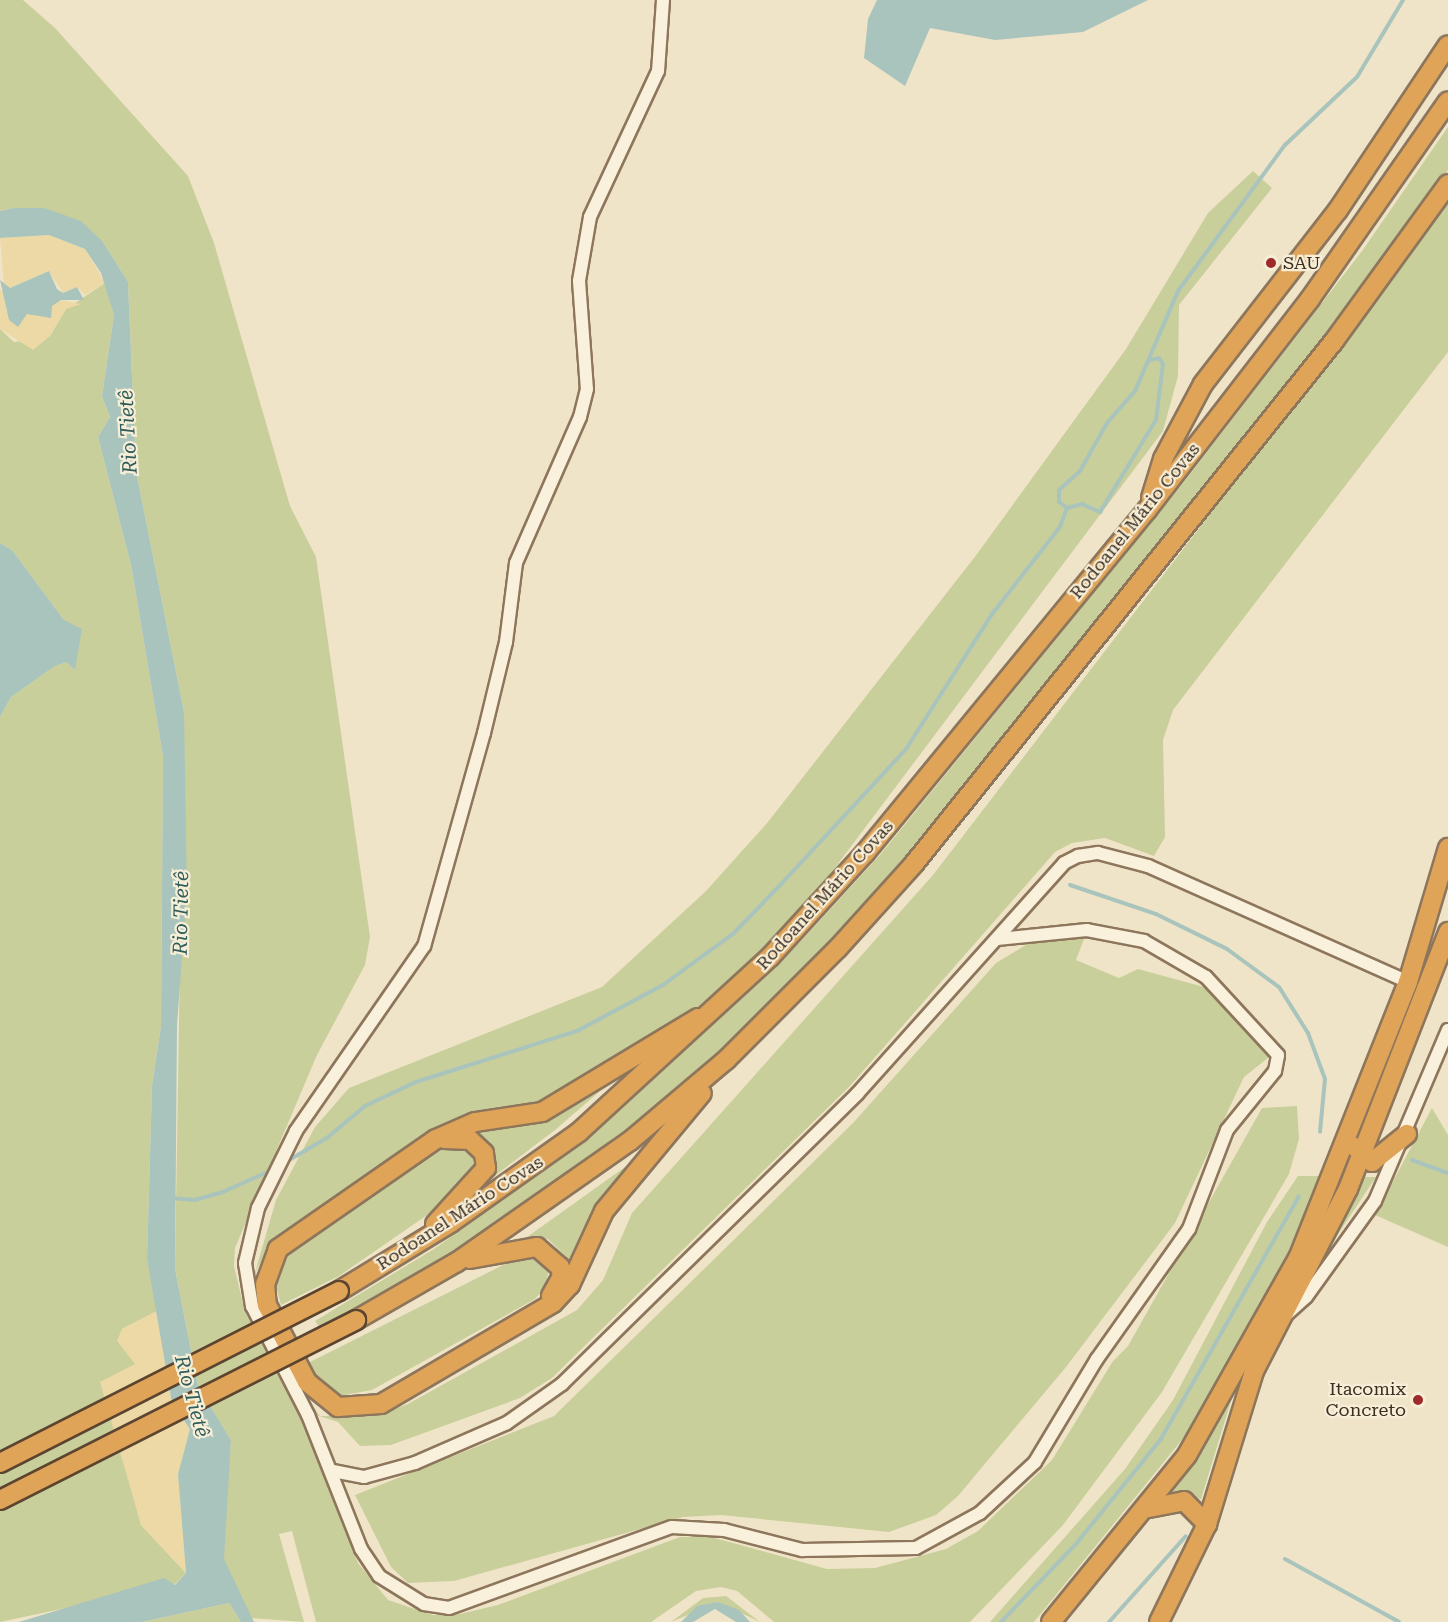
<!DOCTYPE html>
<meta charset="utf-8">
<style>
body{margin:0}
#map{position:relative;width:1448px;height:1622px;overflow:hidden;background:#f0e4c8;font-family:"Roboto Serif",serif}
div>[style]{position:absolute}
[style*='--x']{left:calc(var(--x)*1px);top:calc(var(--y)*1px);width:calc(var(--w)*1px);rotate:calc(var(--a)*1deg)}
.green>*{inset:0;background:#c9cf9b}
.sand>*{inset:0;background:#ecd9a5}
.water>*{inset:0;background:#a9c4bc}
.stream>*{height:4px;margin:-2px;padding:0 2px;transform-origin:2px;border-radius:2px;background:#a9c4bc}
.roads{filter:drop-shadow(2px 0 #8d765c) drop-shadow(-2px 0 #8d765c) drop-shadow(0 2px #8d765c) drop-shadow(0 -2px #8d765c)}
.minor>*{height:12px;margin:-6px;padding:0 6px;transform-origin:6px;border-radius:6px;background:#faf1dc}
.highway>*{height:18px;margin:-9px;padding:0 9px;transform-origin:9px;border-radius:9px;background:#e0a458}
.bridges{filter:drop-shadow(2px 0 #5b4430) drop-shadow(-2px 0 #5b4430) drop-shadow(0 2px #5b4430) drop-shadow(0 -2px #5b4430)}
.highway-bridge>*{height:18px;margin:-9px;padding:0 9px;transform-origin:9px;border-radius:9px;background:#e0a458}
.dots>*{width:16px;height:16px;translate:-50% -50%;box-sizing:border-box;border:3px solid #f7eed8;border-radius:50%}
span{translate:-50% -50%;white-space:nowrap;text-align:center;line-height:1.15;-webkit-text-stroke:4.5px #f7eed8;paint-order:stroke}
.poi-label{font-size:18px;color:#3d2e20}
.left{translate:0 -50%;text-align:left}
.right{translate:-100% -50%;text-align:right}
.street-label{font-size:18px;color:#3d2e20}
.water-label{font-size:20px;color:#2f5d5a;font-style:italic}
</style>
<div id="map">
<div class="green">
<i style="clip-path:polygon(0 0,23px 0,55px 28px,188px 176px,214px 243px,290px 506px,316px 557px,370px 937px,365px 965px,317px 1055px,235px 1248px,234px 1266px,245px 1312px,304px 1426px,358px 1563px,388px 1600px,433px 1615px,460px 1614px,498px 1605px,680px 1537px,711px 1537px,827px 1569px,875px 1568px,946px 1549px,978px 1531px,1052px 1460px,1113px 1361px,1128px 1346px,1262px 1108px,1297px 1106px,1299px 1139px,1289px 1174px,1162px 1392px,1063px 1525px,970px 1622px,774px 1622px,737px 1591px,721px 1587px,696px 1591px,651px 1622px,316px 1622px,292px 1531px,279px 1534px,304px 1622px,251px 1618px,222px 1557px,231px 1440px,198px 1386px,175px 1269px,184px 712px,136px 471px,128px 282px,103px 242px,14px 208px,0 211px)"></i>
<i style="clip-path:polygon(1448px 127px,1448px 170px,1345px 313px,868px 909px,660px 1109px,463px 1249px,323px 1332px,315px 1321px,434px 1249px,579px 1145px,801px 941px,880px 855px,1184px 482px,1362px 251px)"></i>
<i style="clip-path:polygon(1253px 171px,1272px 188px,1179px 305px,1178px 376px,1163px 431px,798px 917px,711px 1003px,566px 1106px,446px 1130px,271px 1242px,256px 1271px,258px 1310px,300px 1391px,320px 1416px,376px 1416px,408px 1404px,577px 1310px,603px 1280px,632px 1213px,933px 875px,1448px 204px,1448px 352px,1173px 710px,1163px 740px,1165px 837px,1154px 856px,1105px 838px,1072px 843px,1055px 852px,849px 1087px,552px 1378px,520px 1398px,391px 1445px,360px 1446px,338px 1422px,313px 1414px,260px 1324px,252px 1283px,276px 1200px,315px 1127px,349px 1088px,602px 987px,706px 891px,768px 822px,977px 554px,1126px 349px,1208px 213px)"></i>
<i style="clip-path:polygon(105px 283px,114px 315px,102px 396px,110px 417px,98px 437px,131px 565px,163px 756px,161px 1026px,152px 1085px,147px 1259px,157px 1311px,122px 1329px,135px 1364px,131px 1477px,141px 1525px,186px 1573px,174px 1585px,0 1622px,0 717px,11px 697px,55px 666px,66px 662px,75px 670px,64px 620px,12px 550px,0 543px,0 329px,14px 342px,50px 336px,66px 309px)"></i>
<i style="clip-path:polygon(1064px 932px,1084px 939px,1076px 960px,1119px 978px,1138px 969px,1204px 987px,1263px 1036px,1273px 1054px,1244px 1077px,1175px 1223px,1066px 1367px,958px 1496px,936px 1515px,889px 1532px,721px 1515px,683px 1517px,454px 1581px,408px 1583px,391px 1567px,355px 1495px,554px 1416px,853px 1123px,996px 963px,1044px 934px)"></i>
<i style="clip-path:polygon(621px 1073px,555px 1130px,488px 1181px,492px 1164px,477px 1134px,466px 1127px,516px 1125px)"></i>
<i style="clip-path:polygon(1432px 1108px,1448px 1135px,1448px 1247px,1375px 1215px)"></i>
<i style="clip-path:polygon(462px 1143px,479px 1159px,478px 1169px,459px 1193px,339px 1276px,281px 1305px,274px 1278px,284px 1253px,436px 1150px)"></i>
<i style="clip-path:polygon(646px 1152px,591px 1216px,573px 1264px,548px 1239px,527px 1237px)"></i>
<i style="clip-path:polygon(1298px 1176px,1321px 1176px,1285px 1267px,1198px 1420px,1034px 1622px,990px 1622px,1125px 1469px,1173px 1400px,1267px 1222px)"></i>
<i style="clip-path:polygon(1362px 1177px,1376px 1177px,1332px 1243px)"></i>
<i style="clip-path:polygon(521px 1256px,535px 1256px,549px 1269px,545px 1288px,535px 1299px,372px 1390px,339px 1396px,322px 1390px,300px 1367px)"></i>
<i style="clip-path:polygon(1235px 1388px,1201px 1499px,1167px 1493px)"></i>
<i style="clip-path:polygon(726px 1596px,760px 1622px,718px 1602px,671px 1622px,703px 1598px)"></i>
<i style="clip-path:polygon(229px 1603px,241px 1622px,142px 1622px)"></i>
</div>
<div class="sand">
<i style="clip-path:polygon(49px 235px,85px 249px,105px 283px,85px 295px,77px 287px,63px 293px,49px 271px,10px 288px,4px 285px,0 238px)"></i>
<i style="clip-path:polygon(0 289px,8px 298px,6px 311px,23px 316px,61px 300px,81px 304px,66px 309px,50px 336px,33px 350px,0 329px)"></i>
<i style="clip-path:polygon(157px 1311px,172px 1403px,190px 1429px,178px 1474px,186px 1573px,141px 1525px,100px 1382px,135px 1364px,117px 1341px,122px 1329px)"></i>
</div>
<div class="water">
<i style="clip-path:polygon(877px 0,1148px 0,1083px 32px,995px 40px,930px 28px,905px 86px,864px 58px,868px 19px)"></i>
<i style="clip-path:polygon(14px 208px,44px 208px,81px 221px,103px 242px,128px 282px,136px 471px,184px 712px,187px 892px,177px 1025px,175px 1269px,198px 1386px,231px 1440px,224px 1559px,254px 1622px,241px 1622px,229px 1603px,142px 1622px,19px 1622px,164px 1578px,175px 1585px,186px 1573px,178px 1474px,190px 1429px,172px 1403px,147px 1259px,152px 1085px,161px 1026px,163px 756px,131px 565px,98px 437px,110px 417px,102px 396px,114px 315px,101px 273px,85px 249px,49px 235px,0 238px,0 211px)"></i>
<i style="clip-path:polygon(49px 271px,57px 289px,63px 293px,77px 287px,84px 300px,61px 300px,52px 306px,51px 318px,27px 314px,18px 327px,9px 320px,0 280px,10px 288px)"></i>
<i style="clip-path:polygon(0 543px,12px 550px,64px 620px,82px 629px,75px 670px,66px 662px,55px 666px,11px 697px,0 717px)"></i>
<i style="clip-path:polygon(718px 1602px,739px 1610px,750px 1622px,736px 1622px,715px 1609px,693px 1622px,681px 1622px,697px 1606px)"></i>
</div>
<div class="stream">
<i style="--x:1067;--y:508;--w:16;--a:-15"></i>
<i style="--x:1082;--y:504;--w:20;--a:24"></i>
<i style="--x:1100;--y:512;--w:108;--a:-58.7"></i>
<i style="--x:1156;--y:420;--w:56;--a:-82.9"></i>
<i style="--x:1163;--y:364;--w:7;--a:-124"></i>
<i style="--x:1159;--y:358;--w:9;--a:167"></i>
<i style="--x:1070;--y:885;--w:91;--a:18.6"></i>
<i style="--x:1156;--y:914;--w:79;--a:26.2"></i>
<i style="--x:1227;--y:949;--w:64;--a:36.2"></i>
<i style="--x:1279;--y:987;--w:54;--a:57.8"></i>
<i style="--x:1308;--y:1033;--w:49;--a:69.7"></i>
<i style="--x:1325;--y:1079;--w:53;--a:95.4"></i>
<i style="--x:1412;--y:1160;--w:38;--a:20"></i>
<i style="--x:284;--y:1163;--w:50;--a:-30.2"></i>
<i style="--x:327;--y:1138;--w:50;--a:-40.1"></i>
<i style="--x:365;--y:1106;--w:56;--a:-25.2"></i>
<i style="--x:416;--y:1082;--w:169;--a:-17.6"></i>
<i style="--x:577;--y:1031;--w:98;--a:-28.1"></i>
<i style="--x:663;--y:985;--w:87;--a:-36.1"></i>
<i style="--x:733;--y:934;--w:72;--a:-46.1"></i>
<i style="--x:783;--y:882;--w:181;--a:-47.2"></i>
<i style="--x:906;--y:749;--w:160;--a:-57.5"></i>
<i style="--x:992;--y:614;--w:110;--a:-52"></i>
<i style="--x:1060;--y:527;--w:20;--a:-70"></i>
<i style="--x:1067;--y:508;--w:10;--a:-143"></i>
<i style="--x:1059;--y:502;--w:12;--a:-90"></i>
<i style="--x:1059;--y:490;--w:28;--a:-42"></i>
<i style="--x:1080;--y:471;--w:55;--a:-60.6"></i>
<i style="--x:1107;--y:423;--w:43;--a:-48.8"></i>
<i style="--x:1135;--y:391;--w:109;--a:-66.7"></i>
<i style="--x:1178;--y:291;--w:181;--a:-53.8"></i>
<i style="--x:1285;--y:145;--w:99;--a:-43.4"></i>
<i style="--x:1357;--y:77;--w:90;--a:-59.1"></i>
<i style="--x:171;--y:1198;--w:24;--a:5"></i>
<i style="--x:195;--y:1200;--w:29;--a:-16"></i>
<i style="--x:223;--y:1192;--w:54;--a:-24.2"></i>
<i style="--x:1285;--y:1559;--w:130;--a:28.9"></i>
<i style="--x:1001;--y:1622;--w:108;--a:-46.1"></i>
<i style="--x:1076;--y:1544;--w:135;--a:-51"></i>
<i style="--x:1161;--y:1439;--w:279;--a:-60.4"></i>
<i style="--x:1109;--y:1622;--w:115;--a:-48.2"></i>
</div>
<div class="roads">
<div class="minor">
<i style="--x:663;--y:0;--w:71;--a:94"></i>
<i style="--x:658;--y:71;--w:161;--a:115"></i>
<i style="--x:590;--y:217;--w:65;--a:99.8"></i>
<i style="--x:579;--y:281;--w:108;--a:85.8"></i>
<i style="--x:587;--y:389;--w:29;--a:104"></i>
<i style="--x:580;--y:417;--w:159;--a:113.7"></i>
<i style="--x:516;--y:563;--w:80;--a:97.2"></i>
<i style="--x:506;--y:642;--w:94;--a:103.6"></i>
<i style="--x:484;--y:733;--w:221;--a:105.7"></i>
<i style="--x:424;--y:946;--w:225;--a:124.7"></i>
<i style="--x:296;--y:1131;--w:86;--a:116.3"></i>
<i style="--x:258;--y:1208;--w:57;--a:103.3"></i>
<i style="--x:245;--y:1263;--w:44;--a:80.8"></i>
<i style="--x:252;--y:1306;--w:123;--a:62.8"></i>
<i style="--x:308;--y:1415;--w:144;--a:68.4"></i>
<i style="--x:361;--y:1549;--w:32;--a:56"></i>
<i style="--x:379;--y:1576;--w:53;--a:31.9"></i>
<i style="--x:424;--y:1604;--w:25;--a:9"></i>
<i style="--x:449;--y:1608;--w:237;--a:-20"></i>
<i style="--x:672;--y:1527;--w:52;--a:3.3"></i>
<i style="--x:724;--y:1530;--w:81;--a:14.4"></i>
<i style="--x:802;--y:1550;--w:114;--a:-1"></i>
<i style="--x:916;--y:1548;--w:73;--a:-28.7"></i>
<i style="--x:980;--y:1513;--w:75;--a:-42.8"></i>
<i style="--x:1035;--y:1462;--w:120;--a:-59"></i>
<i style="--x:1097;--y:1359;--w:159;--a:-54.7"></i>
<i style="--x:1189;--y:1229;--w:106;--a:-69"></i>
<i style="--x:1227;--y:1130;--w:76;--a:-50.9"></i>
<i style="--x:1275;--y:1071;--w:16;--a:-79"></i>
<i style="--x:1278;--y:1055;--w:106;--a:-132.7"></i>
<i style="--x:1206;--y:977;--w:72;--a:-149.9"></i>
<i style="--x:1144;--y:941;--w:58;--a:-169.1"></i>
<i style="--x:1087;--y:930;--w:88;--a:174.2"></i>
<i style="--x:1287;--y:1314;--w:25;--a:-42"></i>
<i style="--x:1306;--y:1297;--w:118;--a:-54.3"></i>
<i style="--x:1375;--y:1201;--w:186;--a:-66.9"></i>
<i style="--x:333;--y:1471;--w:32;--a:11"></i>
<i style="--x:364;--y:1477;--w:53;--a:-15.4"></i>
<i style="--x:415;--y:1463;--w:100;--a:-23.5"></i>
<i style="--x:507;--y:1423;--w:67;--a:-35.3"></i>
<i style="--x:562;--y:1384;--w:414;--a:-44.5"></i>
<i style="--x:857;--y:1094;--w:310;--a:-48.1"></i>
<i style="--x:1064;--y:863;--w:16;--a:-27"></i>
<i style="--x:1078;--y:856;--w:20;--a:-9"></i>
<i style="--x:1098;--y:853;--w:52;--a:14.6"></i>
<i style="--x:1148;--y:866;--w:285;--a:24"></i>
</div>
<div class="highway">
<i style="--x:1151;--y:498;--w:41;--a:-72.9"></i>
<i style="--x:1163;--y:459;--w:85;--a:-61.9"></i>
<i style="--x:1203;--y:384;--w:220;--a:-52.2"></i>
<i style="--x:1338;--y:210;--w:198;--a:-56.3"></i>
<i style="--x:698;--y:1018;--w:182;--a:148.9"></i>
<i style="--x:542;--y:1112;--w:68;--a:171.5"></i>
<i style="--x:475;--y:1122;--w:43;--a:156.4"></i>
<i style="--x:436;--y:1139;--w:193;--a:145.2"></i>
<i style="--x:278;--y:1249;--w:37;--a:110"></i>
<i style="--x:265;--y:1284;--w:21;--a:85"></i>
<i style="--x:267;--y:1305;--w:87;--a:62.5"></i>
<i style="--x:307;--y:1382;--w:40;--a:39"></i>
<i style="--x:338;--y:1407;--w:43;--a:-4"></i>
<i style="--x:381;--y:1404;--w:199;--a:-30.4"></i>
<i style="--x:553;--y:1303;--w:25;--a:-47"></i>
<i style="--x:570;--y:1285;--w:81;--a:-65.3"></i>
<i style="--x:604;--y:1211;--w:153;--a:-50.3"></i>
<i style="--x:1355;--y:1147;--w:23;--a:41"></i>
<i style="--x:1372;--y:1162;--w:45;--a:-38.7"></i>
<i style="--x:435;--y:1224;--w:76;--a:-47.7"></i>
<i style="--x:486;--y:1168;--w:15;--a:-98"></i>
<i style="--x:484;--y:1153;--w:19;--a:-137"></i>
<i style="--x:470;--y:1140;--w:26;--a:-178"></i>
<i style="--x:470;--y:1259;--w:68;--a:-10.2"></i>
<i style="--x:537;--y:1247;--w:30;--a:41"></i>
<i style="--x:560;--y:1267;--w:9;--a:77"></i>
<i style="--x:562;--y:1276;--w:23;--a:119"></i>
<i style="--x:339;--y:1291;--w:132;--a:-31.4"></i>
<i style="--x:452;--y:1222;--w:156;--a:-35.3"></i>
<i style="--x:579;--y:1132;--w:259;--a:-42.5"></i>
<i style="--x:770;--y:957;--w:141;--a:-47.6"></i>
<i style="--x:865;--y:853;--w:444;--a:-50.6"></i>
<i style="--x:1147;--y:510;--w:267;--a:-52.3"></i>
<i style="--x:1310;--y:299;--w:241;--a:-55.1"></i>
<i style="--x:356;--y:1320;--w:116;--a:-29.9"></i>
<i style="--x:457;--y:1262;--w:211;--a:-35"></i>
<i style="--x:630;--y:1141;--w:126;--a:-40.2"></i>
<i style="--x:726;--y:1060;--w:158;--a:-45"></i>
<i style="--x:838;--y:948;--w:112;--a:-47.9"></i>
<i style="--x:913;--y:865;--w:672;--a:-51.22"></i>
<i style="--x:1334;--y:341;--w:194;--a:-54"></i>
<i style="--x:1149;--y:1508;--w:36;--a:-11"></i>
<i style="--x:1184;--y:1501;--w:33;--a:45"></i>
<i style="--x:1051;--y:1622;--w:215;--a:-50.8"></i>
<i style="--x:1187;--y:1455;--w:228;--a:-60.6"></i>
<i style="--x:1299;--y:1256;--w:295;--a:-68.3"></i>
<i style="--x:1408;--y:982;--w:140;--a:-73.4"></i>
<i style="--x:1159;--y:1622;--w:109;--a:-63.9"></i>
<i style="--x:1207;--y:1524;--w:160;--a:-72.9"></i>
<i style="--x:1254;--y:1371;--w:205;--a:-62.7"></i>
<i style="--x:1348;--y:1189;--w:276;--a:-68.7"></i>
</div>
</div>
<div class="bridges">
<div class="highway-bridge">
<i style="--x:0;--y:1463;--w:380;--a:-26.9"></i>
<i style="--x:0;--y:1500;--w:399;--a:-26.8"></i>
</div>
</div>
<div class="dots">
<i style="left:1271px;top:263px;background:#9e2a2b"></i>
<i style="left:1418px;top:1400px;background:#9e2a2b"></i>
</div>
<div class="poi-label">
<span class="left" style="left:1283px;top:263px">SAU</span>
<span class="right" style="left:1406px;top:1400px">Itacomix<br>Concreto</span>
</div>
<div class="street-label">
<span style="left:1135px;top:521px;rotate:-51deg">Rodoanel Mário Covas</span>
<span style="left:825px;top:895px;rotate:-48deg">Rodoanel Mário Covas</span>
<span style="left:460px;top:1213px;rotate:-33deg">Rodoanel Mário Covas</span>
</div>
<div class="water-label">
<span style="left:128px;top:432px;rotate:-93deg">Rio Tietê</span>
<span style="left:181px;top:913px;rotate:-89deg">Rio Tietê</span>
<span style="left:192px;top:1396px;rotate:75deg">Rio Tietê</span>
</div>
</div>
